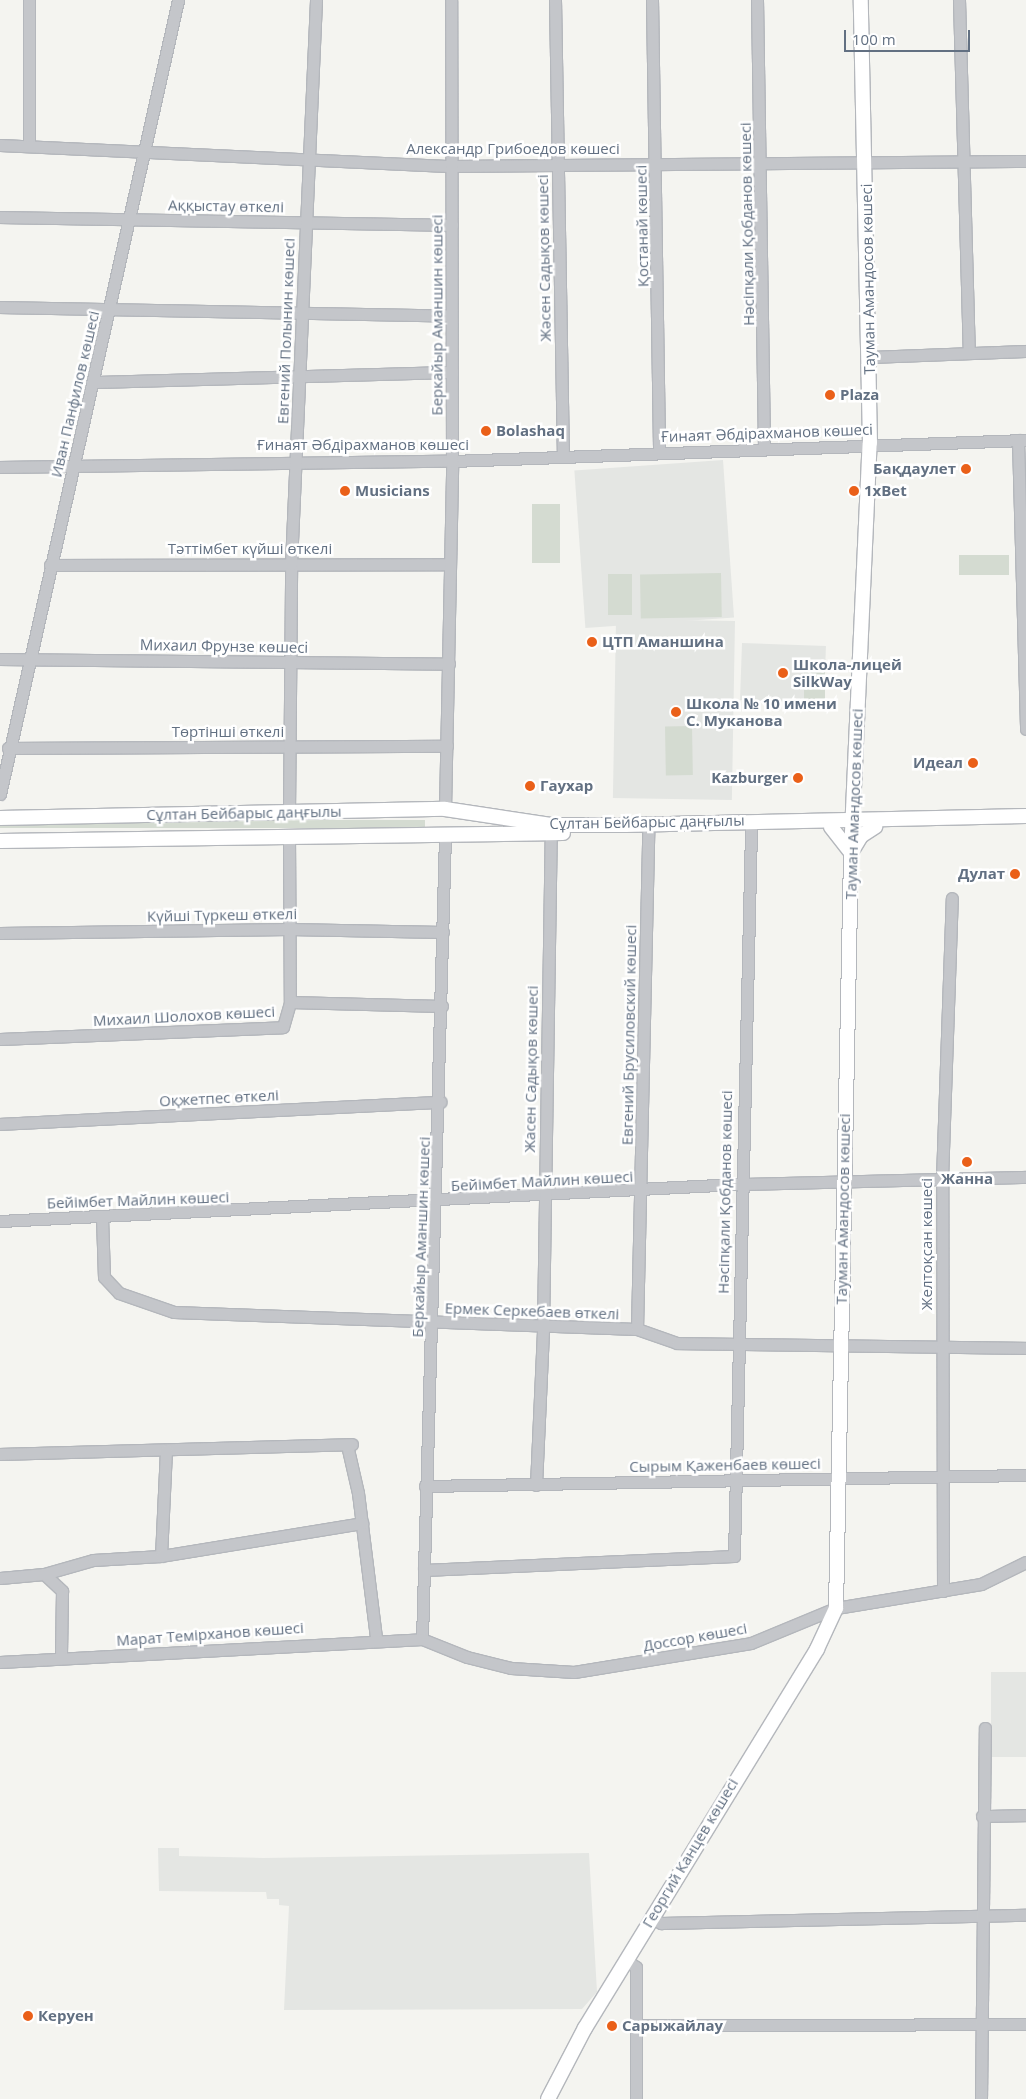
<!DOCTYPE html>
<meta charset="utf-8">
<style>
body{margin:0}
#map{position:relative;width:1026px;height:2099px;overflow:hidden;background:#f4f4f0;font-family:"Open Sans",sans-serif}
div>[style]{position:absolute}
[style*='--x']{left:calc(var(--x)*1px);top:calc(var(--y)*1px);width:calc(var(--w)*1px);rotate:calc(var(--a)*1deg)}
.built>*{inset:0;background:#e4e6e3;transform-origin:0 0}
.green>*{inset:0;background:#d4dbd1;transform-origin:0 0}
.roads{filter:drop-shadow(1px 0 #b4b7bc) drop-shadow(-1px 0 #b4b7bc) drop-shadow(0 1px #b4b7bc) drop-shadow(0 -1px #b4b7bc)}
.minor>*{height:11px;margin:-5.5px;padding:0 5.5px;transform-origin:5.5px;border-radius:5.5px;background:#c4c6ca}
.major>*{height:14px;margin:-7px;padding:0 7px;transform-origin:7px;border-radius:7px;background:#fff}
.dots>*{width:14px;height:14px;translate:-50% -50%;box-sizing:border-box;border:2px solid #fff;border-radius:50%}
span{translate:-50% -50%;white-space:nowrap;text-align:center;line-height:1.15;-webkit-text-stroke:5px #fff;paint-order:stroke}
.street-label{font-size:15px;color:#627082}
.poi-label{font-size:15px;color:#627082;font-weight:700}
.left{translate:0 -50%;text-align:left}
.right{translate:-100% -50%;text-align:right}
.scale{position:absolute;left:844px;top:30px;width:126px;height:22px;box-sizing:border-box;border:2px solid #627082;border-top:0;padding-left:6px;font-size:15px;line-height:18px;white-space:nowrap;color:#627082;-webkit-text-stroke:4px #fff;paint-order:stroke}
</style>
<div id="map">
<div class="built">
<i style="left:723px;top:460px;width:158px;height:149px;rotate:86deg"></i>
<i style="left:735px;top:621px;width:179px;height:119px;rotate:91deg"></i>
<i style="left:742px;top:643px;width:84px;height:57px;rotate:2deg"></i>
<i style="left:1026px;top:1672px;width:85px;height:35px;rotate:90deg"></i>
<i style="clip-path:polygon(158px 1848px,179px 1848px,179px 1856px,263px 1858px,589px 1853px,597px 1992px,582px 2009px,284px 2010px,289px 1906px,279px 1905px,279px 1899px,267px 1899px,266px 1892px,159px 1891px)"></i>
</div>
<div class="green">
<i style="left:532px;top:504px;width:28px;height:59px"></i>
<i style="left:959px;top:555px;width:50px;height:20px"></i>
<i style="left:721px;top:573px;width:44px;height:81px;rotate:89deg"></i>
<i style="left:608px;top:574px;width:24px;height:41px"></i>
<i style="left:804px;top:661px;width:21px;height:41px"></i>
<i style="left:692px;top:726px;width:49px;height:27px;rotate:89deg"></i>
<i style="left:425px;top:820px;width:8px;height:425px;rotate:90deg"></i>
</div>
<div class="roads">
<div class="minor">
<i style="--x:29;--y:0;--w:146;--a:90"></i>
<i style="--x:555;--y:0;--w:456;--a:89"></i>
<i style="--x:652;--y:0;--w:452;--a:89.1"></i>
<i style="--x:757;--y:0;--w:447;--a:89.1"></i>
<i style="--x:959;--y:0;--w:352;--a:88.4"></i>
<i style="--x:0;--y:145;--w:453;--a:2.7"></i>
<i style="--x:453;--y:166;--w:573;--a:-0.5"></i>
<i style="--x:0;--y:217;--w:452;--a:1"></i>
<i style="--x:0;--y:307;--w:451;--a:1.1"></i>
<i style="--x:869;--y:357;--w:157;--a:-2.2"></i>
<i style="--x:93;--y:382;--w:359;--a:-1.6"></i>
<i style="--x:1018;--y:440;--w:289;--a:88.4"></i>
<i style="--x:0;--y:467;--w:452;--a:-0.8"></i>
<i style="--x:452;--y:461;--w:574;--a:-2.1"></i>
<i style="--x:50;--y:565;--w:400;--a:-0.1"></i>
<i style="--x:0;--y:659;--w:449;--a:0.6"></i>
<i style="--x:8;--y:748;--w:439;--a:-0.3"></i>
<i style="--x:0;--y:794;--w:814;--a:-77.36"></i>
<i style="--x:445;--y:809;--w:348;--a:-88.8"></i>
<i style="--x:452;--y:461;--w:461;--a:-90.1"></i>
<i style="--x:289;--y:813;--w:249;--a:-89.5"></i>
<i style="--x:291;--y:564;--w:565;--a:-87.46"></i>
<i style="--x:289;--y:836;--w:166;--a:89.7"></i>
<i style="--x:0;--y:933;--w:289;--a:-0.8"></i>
<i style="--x:289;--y:929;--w:154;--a:1.1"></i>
<i style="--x:0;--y:1039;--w:283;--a:-2.4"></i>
<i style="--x:283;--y:1027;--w:26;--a:-74"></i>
<i style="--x:290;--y:1002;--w:152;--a:1.5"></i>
<i style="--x:0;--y:1124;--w:441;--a:-2.9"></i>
<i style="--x:102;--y:1217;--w:60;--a:88.1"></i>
<i style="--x:104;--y:1277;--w:22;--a:47"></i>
<i style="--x:119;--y:1293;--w:58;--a:19.1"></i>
<i style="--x:174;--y:1312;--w:463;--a:2.1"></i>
<i style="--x:637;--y:1329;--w:42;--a:19.3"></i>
<i style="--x:677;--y:1343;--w:349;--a:0.8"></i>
<i style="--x:0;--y:1221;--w:740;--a:-2.87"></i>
<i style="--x:739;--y:1184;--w:287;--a:-1.4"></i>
<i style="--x:637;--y:1329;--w:497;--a:-88.7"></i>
<i style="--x:347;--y:1445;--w:49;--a:77.1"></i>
<i style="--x:358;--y:1493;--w:146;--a:82.9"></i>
<i style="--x:0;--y:1454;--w:352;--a:-1.6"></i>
<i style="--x:536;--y:1485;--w:157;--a:-87.4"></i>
<i style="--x:543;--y:1328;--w:494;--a:-89.1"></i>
<i style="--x:425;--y:1486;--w:601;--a:-1.05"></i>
<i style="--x:161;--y:1556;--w:106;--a:-87.3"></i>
<i style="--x:424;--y:1570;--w:310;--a:-2.6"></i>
<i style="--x:734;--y:1556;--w:727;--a:-88.66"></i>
<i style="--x:44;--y:1574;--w:25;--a:43"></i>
<i style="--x:62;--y:1591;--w:67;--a:90.9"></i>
<i style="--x:0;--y:1578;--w:44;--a:-5.2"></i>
<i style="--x:44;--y:1574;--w:51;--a:-15.9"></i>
<i style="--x:93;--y:1560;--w:68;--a:-3.4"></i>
<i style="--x:161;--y:1556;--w:204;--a:-9.3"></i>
<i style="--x:943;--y:1591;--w:412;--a:-90.1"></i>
<i style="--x:942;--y:1179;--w:281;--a:-88"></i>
<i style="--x:422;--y:1639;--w:804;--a:-88.36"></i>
<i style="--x:0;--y:1662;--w:423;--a:-3.1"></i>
<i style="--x:422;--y:1639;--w:48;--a:21.8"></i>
<i style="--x:467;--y:1657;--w:45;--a:14"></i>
<i style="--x:511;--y:1668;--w:63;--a:3.6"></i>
<i style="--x:574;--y:1672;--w:179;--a:-9.3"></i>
<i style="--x:751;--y:1643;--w:92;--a:-22.4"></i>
<i style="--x:836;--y:1608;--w:147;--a:-9.4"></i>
<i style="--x:981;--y:1584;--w:50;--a:-26.1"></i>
<i style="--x:982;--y:1816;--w:44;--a:-1.3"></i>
<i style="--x:651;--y:1917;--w:12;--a:31"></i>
<i style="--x:661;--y:1923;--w:365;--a:-1.3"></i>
<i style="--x:626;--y:1960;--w:12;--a:35"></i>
<i style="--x:636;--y:1967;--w:132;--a:90"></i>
<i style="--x:636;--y:2025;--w:390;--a:-0.1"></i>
<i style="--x:981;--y:2099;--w:371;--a:-89.4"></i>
</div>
<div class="major">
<i style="--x:0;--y:818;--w:445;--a:-1.2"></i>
<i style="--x:445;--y:809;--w:107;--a:8.6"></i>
<i style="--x:551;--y:825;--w:74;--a:0"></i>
<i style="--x:625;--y:825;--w:401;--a:-1.3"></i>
<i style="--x:831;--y:827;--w:33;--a:52"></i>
<i style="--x:0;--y:841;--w:563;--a:-0.81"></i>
<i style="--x:852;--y:851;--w:17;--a:-59"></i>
<i style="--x:861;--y:836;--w:17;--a:-33"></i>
<i style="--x:548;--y:2099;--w:80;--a:-62.5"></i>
<i style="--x:585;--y:2028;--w:444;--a:-58.5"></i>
<i style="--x:817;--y:1649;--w:45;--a:-65.1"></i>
<i style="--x:836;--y:1608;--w:754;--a:-88.86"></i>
<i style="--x:851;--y:854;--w:411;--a:-87.4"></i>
<i style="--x:870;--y:443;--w:443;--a:-91.2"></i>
</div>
</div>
<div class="dots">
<i style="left:830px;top:395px;background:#ea6019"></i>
<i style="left:486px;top:431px;background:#ea6019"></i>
<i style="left:966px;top:469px;background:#ea6019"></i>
<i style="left:345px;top:491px;background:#ea6019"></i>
<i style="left:854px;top:491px;background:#ea6019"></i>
<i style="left:592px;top:642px;background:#ea6019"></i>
<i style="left:783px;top:673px;background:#ea6019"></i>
<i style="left:676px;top:712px;background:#ea6019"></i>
<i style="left:973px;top:763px;background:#ea6019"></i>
<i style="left:798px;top:778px;background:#ea6019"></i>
<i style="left:530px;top:786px;background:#ea6019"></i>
<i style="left:1015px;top:874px;background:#ea6019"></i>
<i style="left:967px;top:1162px;background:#ea6019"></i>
<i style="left:28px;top:2016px;background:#ea6019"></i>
<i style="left:612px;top:2026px;background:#ea6019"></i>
</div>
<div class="street-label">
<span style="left:513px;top:149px">Александр Грибоедов көшесі</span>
<span style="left:226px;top:206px;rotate:1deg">Аққыстау өткелі</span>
<span style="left:747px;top:224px;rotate:-91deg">Нәсіпқали Қобданов көшесі</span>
<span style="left:642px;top:226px;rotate:-91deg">Қостанай көшесі</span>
<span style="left:544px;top:258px;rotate:-91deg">Жәсен Садықов көшесі</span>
<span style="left:868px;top:279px;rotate:-91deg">Тауман Амандосов көшесі</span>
<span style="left:437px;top:315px;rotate:-90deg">Беркайыр Аманшин көшесі</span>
<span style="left:286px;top:331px;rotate:-88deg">Евгений Полынин көшесі</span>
<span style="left:75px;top:394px;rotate:-77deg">Иван Панфилов көшесі</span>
<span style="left:767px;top:433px;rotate:-2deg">Ғинаят Әбдірахманов көшесі</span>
<span style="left:363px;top:445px">Ғинаят Әбдірахманов көшесі</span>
<span style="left:250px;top:549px">Тәттімбет күйші өткелі</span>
<span style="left:224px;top:646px;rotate:1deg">Михаил Фрунзе көшесі</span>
<span style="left:228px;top:732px">Төртінші өткелі</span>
<span style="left:854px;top:804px;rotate:-88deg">Тауман Амандосов көшесі</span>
<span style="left:244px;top:813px;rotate:-1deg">Сұлтан Бейбарыс даңғылы</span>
<span style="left:647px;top:822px;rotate:-1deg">Сұлтан Бейбарыс даңғылы</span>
<span style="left:222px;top:915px;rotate:-1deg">Күйші Түркеш өткелі</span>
<span style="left:184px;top:1016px;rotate:-3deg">Михаил Шолохов көшесі</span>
<span style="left:629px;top:1035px;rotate:-89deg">Евгений Брусиловский көшесі</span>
<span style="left:531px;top:1069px;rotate:-89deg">Жасен Садықов көшесі</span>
<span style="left:219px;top:1098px;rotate:-3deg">Оқжетпес өткелі</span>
<span style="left:542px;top:1181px;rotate:-3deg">Бейімбет Майлин көшесі</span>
<span style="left:725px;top:1192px;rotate:-89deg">Нәсіпқали Қобданов көшесі</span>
<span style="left:138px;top:1200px;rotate:-2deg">Бейімбет Майлин көшесі</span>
<span style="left:843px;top:1209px;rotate:-89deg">Тауман Амандосов көшесі</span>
<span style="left:421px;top:1237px;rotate:-88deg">Беркайыр Аманшин көшесі</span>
<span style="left:927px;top:1244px;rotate:-90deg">Желтоқсан көшесі</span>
<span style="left:532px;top:1311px;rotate:2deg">Ермек Серкебаев өткелі</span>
<span style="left:725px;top:1465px;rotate:-1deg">Сырым Қаженбаев көшесі</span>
<span style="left:210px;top:1634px;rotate:-4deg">Марат Темірханов көшесі</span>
<span style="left:695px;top:1637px;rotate:-10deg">Доссор көшесі</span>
<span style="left:690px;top:1853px;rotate:-59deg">Георгий Канцев көшесі</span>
</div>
<div class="poi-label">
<span class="left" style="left:840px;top:395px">Plaza</span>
<span class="left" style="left:496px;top:431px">Bolashaq</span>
<span class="right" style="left:956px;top:469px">Бақдаулет</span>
<span class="left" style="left:355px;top:491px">Musicians</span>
<span class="left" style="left:864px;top:491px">1xBet</span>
<span class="left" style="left:602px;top:642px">ЦТП Аманшина</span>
<span class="left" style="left:793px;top:673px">Школа-лицей<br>SilkWay</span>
<span class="left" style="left:686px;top:712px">Школа № 10 имени<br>С. Муканова</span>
<span class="right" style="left:963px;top:763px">Идеал</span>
<span class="right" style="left:788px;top:778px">Kazburger</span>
<span class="left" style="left:540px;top:786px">Гаухар</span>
<span class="right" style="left:1005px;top:874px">Дулат</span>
<span style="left:967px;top:1179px">Жанна</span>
<span class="left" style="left:38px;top:2016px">Керуен</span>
<span class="left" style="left:622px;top:2026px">Сарыжайлау</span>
</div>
<div class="scale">100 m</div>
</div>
